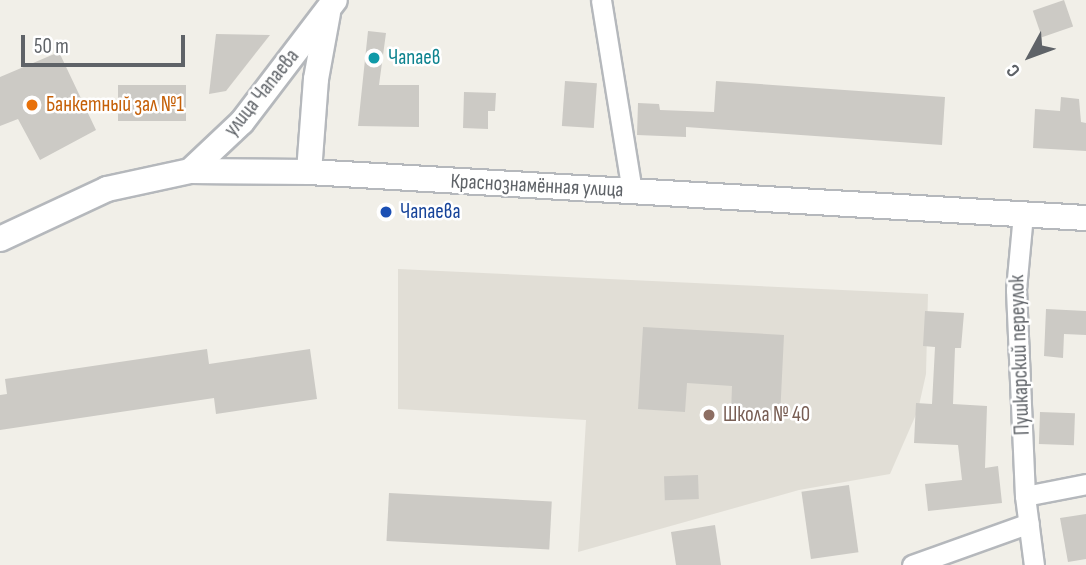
<!DOCTYPE html>
<meta charset="utf-8">
<style>
body{margin:0}
#map{position:relative;width:1086px;height:565px;overflow:hidden;background:#f1efe8;font-family:"Sofia Sans Condensed",sans-serif}
div>[style]{position:absolute}
[style*='--x']{left:calc(var(--x)*1px);top:calc(var(--y)*1px);width:calc(var(--w)*1px);rotate:calc(var(--a)*1deg)}
.education>*{inset:0;background:#e1ded6}
.building>*{inset:0;background:#cccac5;transform-origin:0 0}
.roads{filter:drop-shadow(2px 0 #b5b8bc) drop-shadow(-2px 0 #b5b8bc) drop-shadow(0 2px #b5b8bc) drop-shadow(0 -2px #b5b8bc)}
.minor>*{height:19px;margin:-9.5px;padding:0 9.5px;transform-origin:9.5px;border-radius:9.5px;background:#fff}
.tertiary>*{height:24px;margin:-12px;padding:0 12px;transform-origin:12px;border-radius:12px;background:#fff}
.dots>*{width:19px;height:19px;translate:-50% -50%;box-sizing:border-box;border:4px solid #fff;border-radius:50%}
span{translate:-50% -50%;white-space:nowrap;text-align:center;line-height:1.15;-webkit-text-stroke:5px #fff;paint-order:stroke}
.culture-label{font-size:21px;color:#0d838f}
.left{translate:0 -50%;text-align:left}
.street-label{font-size:21px;color:#5f6368}
.food-label{font-size:21px;color:#c56008}
.transit-label{font-size:21px;color:#164399}
.education-label{font-size:21px;color:#785e54}
.north{position:absolute;left:995px;top:21px;width:70px;height:70px;-webkit-text-stroke:5px #fff;paint-order:stroke;rotate:229deg;font-size:19px;font-weight:700;line-height:28px;text-align:center;color:#5f6368}
.north::after{content:'';display:block;margin:auto;width:24px;height:32px;background:#5f6368;clip-path:polygon(50% 0,100% 100%,50% 72%,0 100%)}
.scale{position:absolute;left:21px;top:35px;width:164px;height:32px;box-sizing:border-box;border:4px solid #5f6368;border-top:0;padding-left:9px;font-size:21px;line-height:24px;white-space:nowrap;color:#5f6368;-webkit-text-stroke:5px #fff;paint-order:stroke}
</style>
<div id="map">
<div class="education">
<i style="clip-path:polygon(398px 269px,928px 294px,926px 374px,918px 410px,890px 474px,799px 490px,578px 552px,586px 420px,398px 409px)"></i>
</div>
<div class="building">
<i style="left:1064px;top:0;width:28px;height:33px;rotate:71deg"></i>
<i style="clip-path:polygon(368px 31px,386px 33px,379px 85px,419px 85px,419px 127px,358px 126px)"></i>
<i style="clip-path:polygon(216px 34px,270px 35px,226px 91px,209px 94px)"></i>
<i style="clip-path:polygon(59px 52px,96px 130px,40px 160px,18px 119px,0 126px,0 77px)"></i>
<i style="left:565px;top:81px;width:32px;height:45px;rotate:4deg"></i>
<i style="clip-path:polygon(716px 81px,945px 97px,942px 145px,686px 127px,686px 137px,637px 135px,638px 103px,659px 104px,660px 110px,714px 112px)"></i>
<i style="left:118px;top:85px;width:68px;height:36px"></i>
<i style="clip-path:polygon(464px 92px,496px 93px,495px 111px,488px 111px,488px 129px,463px 128px)"></i>
<i style="clip-path:polygon(1061px 97px,1079px 99px,1081px 122px,1086px 123px,1086px 151px,1033px 148px,1035px 109px,1060px 111px)"></i>
<i style="clip-path:polygon(1046px 309px,1086px 311px,1086px 335px,1064px 334px,1063px 358px,1044px 356px)"></i>
<i style="clip-path:polygon(925px 311px,964px 313px,961px 348px,955px 348px,953px 404px,987px 406px,985px 468px,998px 466px,1002px 503px,928px 511px,925px 484px,962px 480px,958px 445px,914px 443px,916px 403px,932px 404px,935px 347px,923px 346px)"></i>
<i style="clip-path:polygon(643px 327px,784px 335px,780px 417px,731px 414px,732px 386px,687px 383px,685px 412px,638px 409px)"></i>
<i style="clip-path:polygon(207px 349px,209px 364px,310px 349px,317px 399px,216px 414px,214px 398px,0 430px,0 395px,7px 394px,5px 379px)"></i>
<i style="left:1040px;top:412px;width:35px;height:32px;rotate:2deg"></i>
<i style="left:698px;top:475px;width:24px;height:34px;rotate:88deg"></i>
<i style="left:849px;top:485px;width:68px;height:48px;rotate:82deg"></i>
<i style="left:389px;top:493px;width:163px;height:48px;rotate:3deg"></i>
<i style="clip-path:polygon(1086px 514px,1086px 559px,1068px 562px,1060px 518px)"></i>
<i style="clip-path:polygon(715px 525px,721px 565px,676px 565px,671px 532px)"></i>
</div>
<div class="roads">
<div class="minor">
<i style="--x:601;--y:0;--w:193;--a:80.8"></i>
<i style="--x:1023;--y:214;--w:76;--a:95.3"></i>
<i style="--x:1016;--y:290;--w:206;--a:87.5"></i>
<i style="--x:1025;--y:496;--w:70;--a:82.6"></i>
<i style="--x:1025;--y:496;--w:62;--a:-11.1"></i>
<i style="--x:912;--y:565;--w:124;--a:-19.7"></i>
</div>
<div class="tertiary">
<i style="--x:190;--y:171;--w:71;--a:-43.3"></i>
<i style="--x:242;--y:122;--w:153;--a:-52.7"></i>
<i style="--x:309;--y:172;--w:93;--a:-85.7"></i>
<i style="--x:316;--y:79;--w:67;--a:-79.7"></i>
<i style="--x:0;--y:239;--w:118;--a:-25"></i>
<i style="--x:107;--y:189;--w:85;--a:-12.2"></i>
<i style="--x:190;--y:171;--w:119;--a:0.5"></i>
<i style="--x:309;--y:172;--w:778;--a:3.39"></i>
</div>
</div>
<div class="dots">
<i style="left:374px;top:58px;background:#0f9aa8"></i>
<i style="left:32px;top:105px;background:#e8710a"></i>
<i style="left:386px;top:212px;background:#1a4fb4"></i>
<i style="left:709px;top:415px;background:#8d6e63"></i>
</div>
<div class="culture-label">
<span class="left" style="left:388px;top:58px">Чапаев</span>
</div>
<div class="street-label">
<span style="left:262px;top:93px;rotate:-51deg">улица Чапаева</span>
<span style="left:537px;top:186px;rotate:3deg">Краснознамённая улица</span>
<span style="left:1020px;top:355px;rotate:-92deg">Пушкарский переулок</span>
</div>
<div class="food-label">
<span class="left" style="left:46px;top:105px">Банкетный зал №1</span>
</div>
<div class="transit-label">
<span class="left" style="left:400px;top:212px">Чапаева</span>
</div>
<div class="education-label">
<span class="left" style="left:723px;top:415px">Школа № 40</span>
</div>
<div class="north">С</div>
<div class="scale">50 m</div>
</div>
